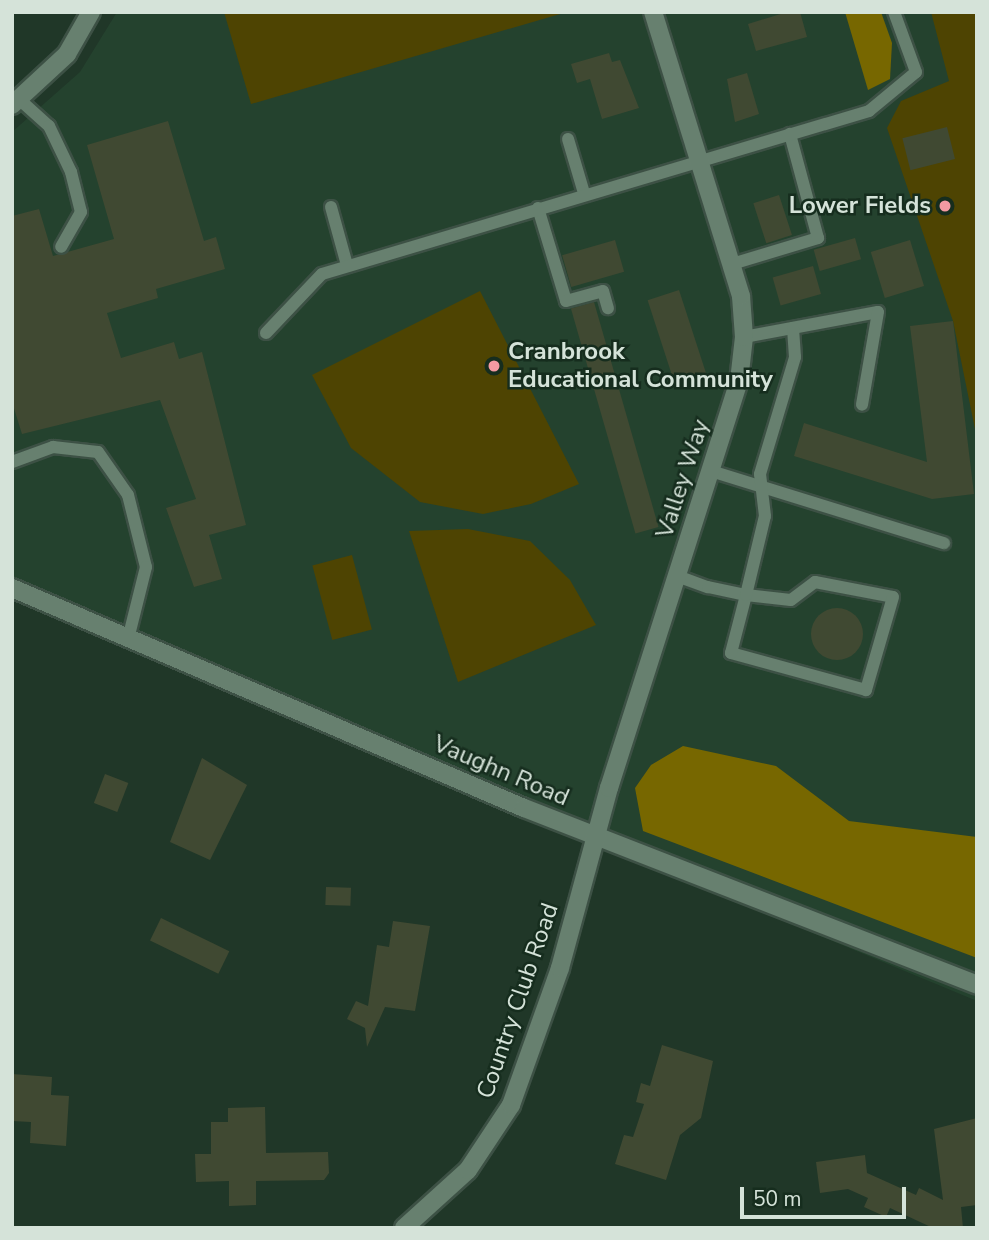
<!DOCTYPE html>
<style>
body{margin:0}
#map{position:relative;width:989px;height:1240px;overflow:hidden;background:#203728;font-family:"Nunito Sans",sans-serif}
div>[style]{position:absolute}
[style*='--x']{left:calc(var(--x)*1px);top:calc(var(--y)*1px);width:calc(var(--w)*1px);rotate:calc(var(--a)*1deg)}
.built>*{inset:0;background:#24422e}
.green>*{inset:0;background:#4e4402;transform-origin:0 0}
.forest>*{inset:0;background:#776700}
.building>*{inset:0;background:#404932;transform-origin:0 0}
.round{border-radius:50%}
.roads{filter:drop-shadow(2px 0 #3d5145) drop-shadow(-2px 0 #3d5145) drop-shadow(0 2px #3d5145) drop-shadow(0 -2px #3d5145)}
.lane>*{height:12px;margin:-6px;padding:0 6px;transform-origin:6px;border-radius:6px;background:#67806f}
.street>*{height:18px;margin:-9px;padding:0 9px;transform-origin:9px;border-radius:9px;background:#67806f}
.dots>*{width:19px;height:19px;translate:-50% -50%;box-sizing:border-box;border:4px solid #162d1e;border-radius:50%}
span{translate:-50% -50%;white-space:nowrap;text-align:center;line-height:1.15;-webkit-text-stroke:5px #162d1e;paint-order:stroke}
.poi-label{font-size:24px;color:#d5e3d9;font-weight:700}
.right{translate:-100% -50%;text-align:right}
.left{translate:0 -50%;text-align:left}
.street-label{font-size:24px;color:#d5e3d9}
.frame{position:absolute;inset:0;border:14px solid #d5e3d9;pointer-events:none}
.scale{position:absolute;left:740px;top:1187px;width:166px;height:32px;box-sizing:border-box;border:4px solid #d5e3d9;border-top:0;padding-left:9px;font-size:21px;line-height:24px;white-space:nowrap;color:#d5e3d9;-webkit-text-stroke:5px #162d1e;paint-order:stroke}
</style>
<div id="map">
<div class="built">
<i style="clip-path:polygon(117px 12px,977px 12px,977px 1001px,12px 600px,12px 132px,80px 72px)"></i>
</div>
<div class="green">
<i style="clip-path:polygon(224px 12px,567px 12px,251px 104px)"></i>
<i style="clip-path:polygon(931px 12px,977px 12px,977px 439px,953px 321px,887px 128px,901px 101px,949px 81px)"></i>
<i style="clip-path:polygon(480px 291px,579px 484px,531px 504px,483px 514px,420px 502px,351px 448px,312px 375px)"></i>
<i style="clip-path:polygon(468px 529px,530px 541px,570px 580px,596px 625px,458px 682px,409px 531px)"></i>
<i style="left:352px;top:555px;width:77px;height:41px;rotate:75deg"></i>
</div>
<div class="forest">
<i style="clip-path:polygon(845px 12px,881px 12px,892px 43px,890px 79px,868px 90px)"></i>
<i style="clip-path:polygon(683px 746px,776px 766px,849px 821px,977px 837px,977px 958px,643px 831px,635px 788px,651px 765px)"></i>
</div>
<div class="building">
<i style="clip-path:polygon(787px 12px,800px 12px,807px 37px,756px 51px,748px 24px)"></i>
<i style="clip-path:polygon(609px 53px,612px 62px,620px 60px,639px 108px,602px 119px,590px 79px,577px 83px,571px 64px)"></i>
<i style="clip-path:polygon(747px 73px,759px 114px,735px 122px,727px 79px)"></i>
<i style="clip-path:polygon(168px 121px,204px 241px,216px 237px,225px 269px,156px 289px,158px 298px,107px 313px,121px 358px,174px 342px,179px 359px,202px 352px,246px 525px,209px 535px,222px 579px,194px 587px,166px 508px,196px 499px,160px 400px,22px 434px,12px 402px,12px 216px,39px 209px,53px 256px,114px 239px,87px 145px)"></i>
<i style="left:947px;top:127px;width:33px;height:46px;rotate:76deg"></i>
<i style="left:779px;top:195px;width:42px;height:27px;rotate:72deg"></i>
<i style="left:855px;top:238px;width:22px;height:43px;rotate:74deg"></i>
<i style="left:615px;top:240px;width:33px;height:55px;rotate:74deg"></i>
<i style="left:910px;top:240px;width:48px;height:41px;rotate:73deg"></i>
<i style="left:813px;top:266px;width:29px;height:42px;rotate:74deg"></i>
<i style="left:679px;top:290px;width:91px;height:33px;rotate:72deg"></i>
<i style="left:594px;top:302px;width:234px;height:24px;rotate:74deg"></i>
<i style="clip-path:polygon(953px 321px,974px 494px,932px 499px,794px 456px,804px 423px,927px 462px,910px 326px)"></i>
<i class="round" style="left:811px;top:608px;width:52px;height:52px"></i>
<i style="clip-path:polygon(202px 758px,247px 785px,210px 860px,170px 842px)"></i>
<i style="left:105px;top:774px;width:25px;height:31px;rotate:21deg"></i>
<i style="left:326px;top:887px;width:25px;height:18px;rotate:2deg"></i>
<i style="left:161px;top:918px;width:76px;height:25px;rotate:26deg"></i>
<i style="clip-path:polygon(393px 921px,430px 926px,415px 1011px,385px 1007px,367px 1047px,365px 1028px,347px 1019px,356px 1001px,368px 1006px,377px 945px,389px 947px)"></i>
<i style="clip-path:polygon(662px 1045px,713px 1061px,701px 1118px,680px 1135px,666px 1180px,615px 1164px,624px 1135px,633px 1137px,644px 1104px,636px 1102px,641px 1083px,650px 1086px)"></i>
<i style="clip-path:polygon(12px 1074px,52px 1077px,51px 1095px,69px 1096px,66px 1146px,30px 1143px,31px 1122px,12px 1121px)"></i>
<i style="clip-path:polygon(265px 1107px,266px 1153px,328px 1152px,329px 1173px,324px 1180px,256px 1181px,256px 1205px,229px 1206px,229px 1181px,196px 1182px,195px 1154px,211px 1154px,211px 1122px,228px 1122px,228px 1108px)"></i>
<i style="clip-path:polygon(977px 1118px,977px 1205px,961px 1207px,963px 1228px,933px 1228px,890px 1208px,886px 1217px,864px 1207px,868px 1198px,848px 1189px,820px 1193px,816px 1162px,865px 1155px,867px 1173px,916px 1195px,919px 1188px,943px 1200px,934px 1129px)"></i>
</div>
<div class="roads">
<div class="lane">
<i style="--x:20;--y:100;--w:39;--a:42"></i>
<i style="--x:49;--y:126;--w:51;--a:64.4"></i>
<i style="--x:71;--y:172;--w:41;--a:76"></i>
<i style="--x:81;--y:212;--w:40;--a:119.7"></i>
<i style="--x:568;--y:139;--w:56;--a:73.5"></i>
<i style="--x:331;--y:207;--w:60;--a:74.6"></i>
<i style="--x:538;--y:208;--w:97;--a:73.2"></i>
<i style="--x:566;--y:301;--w:38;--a:-15"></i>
<i style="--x:603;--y:291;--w:18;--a:74"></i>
<i style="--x:732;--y:264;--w:90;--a:-16.8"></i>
<i style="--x:818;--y:238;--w:108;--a:-105.1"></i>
<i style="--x:266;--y:333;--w:81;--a:-46.5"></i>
<i style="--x:322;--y:274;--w:571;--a:-16.59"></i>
<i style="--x:869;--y:111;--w:61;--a:-39.7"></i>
<i style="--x:916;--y:72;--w:64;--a:-110.1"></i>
<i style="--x:744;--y:337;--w:136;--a:-10.6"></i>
<i style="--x:878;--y:312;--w:94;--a:99.8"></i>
<i style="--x:12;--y:462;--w:44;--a:-20.1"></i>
<i style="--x:53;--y:447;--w:45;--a:6.3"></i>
<i style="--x:98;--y:452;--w:52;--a:55.1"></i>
<i style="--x:128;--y:495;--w:74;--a:76"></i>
<i style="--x:146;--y:567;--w:74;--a:104"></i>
<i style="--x:711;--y:471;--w:244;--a:17.2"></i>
<i style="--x:677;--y:576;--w:33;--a:20"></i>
<i style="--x:708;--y:587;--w:39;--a:12"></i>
<i style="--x:746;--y:595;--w:45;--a:6.3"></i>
<i style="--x:791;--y:600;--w:30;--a:-37"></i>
<i style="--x:815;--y:582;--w:79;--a:10.9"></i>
<i style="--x:893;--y:597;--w:97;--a:106.2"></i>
<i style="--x:866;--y:690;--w:140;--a:-164.7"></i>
<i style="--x:731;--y:653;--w:60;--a:-75.5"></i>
<i style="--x:746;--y:595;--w:81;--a:-76.5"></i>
<i style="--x:765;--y:516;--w:42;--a:-96.8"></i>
<i style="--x:760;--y:474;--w:122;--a:-73.3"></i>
<i style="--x:795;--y:357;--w:29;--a:-94"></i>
</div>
<div class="street">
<i style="--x:12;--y:105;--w:75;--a:-42.8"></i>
<i style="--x:67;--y:54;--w:48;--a:-60.3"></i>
<i style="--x:12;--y:588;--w:557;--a:23.25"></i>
<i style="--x:524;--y:808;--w:486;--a:21.3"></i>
<i style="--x:404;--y:1228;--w:86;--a:-42.2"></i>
<i style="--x:468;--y:1170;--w:78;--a:-56.5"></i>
<i style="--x:511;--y:1105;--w:145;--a:-70.3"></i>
<i style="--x:560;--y:968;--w:187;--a:-74.8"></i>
<i style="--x:609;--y:788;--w:427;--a:-72.3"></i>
<i style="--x:739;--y:381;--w:44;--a:-83.5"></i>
<i style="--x:744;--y:337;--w:41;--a:-94.2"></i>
<i style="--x:741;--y:296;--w:297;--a:-107.2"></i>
</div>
</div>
<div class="dots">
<i style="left:945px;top:206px;background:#f49aa2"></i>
<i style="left:494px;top:366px;background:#f49aa2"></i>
</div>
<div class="poi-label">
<span class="right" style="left:931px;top:206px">Lower Fields</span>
<span class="left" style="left:508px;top:366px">Cranbrook<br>Educational Community</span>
</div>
<div class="street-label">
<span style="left:683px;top:479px;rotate:-72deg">Valley Way</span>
<span style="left:501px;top:771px;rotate:23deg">Vaughn Road</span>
<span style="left:518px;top:1001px;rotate:-71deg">Country Club Road</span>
</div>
<div class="frame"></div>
<div class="scale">50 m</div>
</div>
